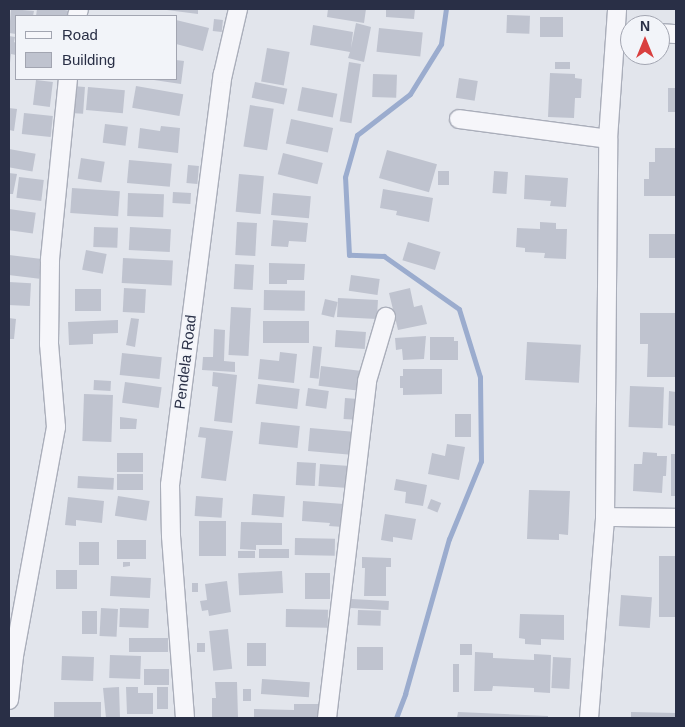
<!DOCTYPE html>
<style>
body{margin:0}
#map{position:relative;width:685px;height:727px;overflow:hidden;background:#e2e5ec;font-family:Arial,sans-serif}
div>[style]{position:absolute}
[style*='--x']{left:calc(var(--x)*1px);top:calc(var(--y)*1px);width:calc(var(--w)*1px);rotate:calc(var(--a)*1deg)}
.stream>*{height:5px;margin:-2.5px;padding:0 2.5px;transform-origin:2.5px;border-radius:2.5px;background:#9bacce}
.building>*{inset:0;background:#bfc3cf;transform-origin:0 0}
.roads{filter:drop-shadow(1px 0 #aaaeba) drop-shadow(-1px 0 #aaaeba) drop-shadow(0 1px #aaaeba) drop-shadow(0 -1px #aaaeba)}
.minor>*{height:18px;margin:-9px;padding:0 9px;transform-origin:9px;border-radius:9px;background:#f6f6fa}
span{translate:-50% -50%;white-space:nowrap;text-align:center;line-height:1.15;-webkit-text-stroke:4px #f2f4f9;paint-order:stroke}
.street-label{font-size:15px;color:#292f46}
.frame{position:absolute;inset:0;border:10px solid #292f46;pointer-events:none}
.legend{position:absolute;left:15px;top:15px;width:162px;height:65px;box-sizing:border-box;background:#f2f4f9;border:1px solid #a2a5b1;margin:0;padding:6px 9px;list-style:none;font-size:15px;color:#292f46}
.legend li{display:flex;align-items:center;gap:10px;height:25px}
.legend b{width:25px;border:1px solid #a2a5b1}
.north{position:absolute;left:620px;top:15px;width:50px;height:50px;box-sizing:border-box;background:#f2f4f9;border:1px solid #a2a5b1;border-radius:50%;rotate:0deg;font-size:14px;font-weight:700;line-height:20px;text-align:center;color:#292f46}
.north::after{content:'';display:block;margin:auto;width:18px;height:22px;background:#d93f3f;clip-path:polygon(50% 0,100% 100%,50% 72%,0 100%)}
</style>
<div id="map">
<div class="stream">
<i style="--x:396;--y:718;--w:26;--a:-69"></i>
<i style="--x:405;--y:694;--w:161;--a:-74.2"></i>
<i style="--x:449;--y:539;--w:84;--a:-67.7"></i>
<i style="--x:481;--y:461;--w:84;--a:-90.7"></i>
<i style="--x:480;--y:377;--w:71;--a:-107.2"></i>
<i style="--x:459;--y:309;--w:92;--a:-144.8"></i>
<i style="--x:384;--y:256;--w:35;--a:-178"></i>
<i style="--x:349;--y:255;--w:78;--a:-92.9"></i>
<i style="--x:345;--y:177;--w:44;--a:-74.1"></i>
<i style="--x:357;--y:135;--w:67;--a:-37.7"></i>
<i style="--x:410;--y:94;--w:59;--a:-58.2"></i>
<i style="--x:441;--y:44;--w:35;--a:-82"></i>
</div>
<div class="building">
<i style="clip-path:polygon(11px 9px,34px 11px,33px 16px,16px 16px,16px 34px,9px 33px)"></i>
<i style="clip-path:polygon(37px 9px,59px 9px,70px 11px,69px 16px,36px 16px)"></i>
<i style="clip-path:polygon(159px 9px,198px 9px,198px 14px)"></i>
<i style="clip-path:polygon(328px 9px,366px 9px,364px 23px,327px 17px)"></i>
<i style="clip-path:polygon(386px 9px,415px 9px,414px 19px,386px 17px)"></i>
<i style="left:507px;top:15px;width:23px;height:18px;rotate:2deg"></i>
<i style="left:540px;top:17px;width:23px;height:20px"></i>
<i style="left:214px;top:19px;width:9px;height:12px;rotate:6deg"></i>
<i style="clip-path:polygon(176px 20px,209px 28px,203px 51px,176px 44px)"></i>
<i style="clip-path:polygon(356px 23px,371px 27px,364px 62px,348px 58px,350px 52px,310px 45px,313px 25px,353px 32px,351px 48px)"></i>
<i style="left:379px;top:28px;width:44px;height:24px;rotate:6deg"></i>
<i style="clip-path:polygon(9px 36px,15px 37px,14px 42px,16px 43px,16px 55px,11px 54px,10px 63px)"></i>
<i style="left:267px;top:48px;width:23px;height:34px;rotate:10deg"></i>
<i style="clip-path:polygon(176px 60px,184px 61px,181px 84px,154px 80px,176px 79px)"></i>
<i style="left:349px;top:62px;width:12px;height:60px;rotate:9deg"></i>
<i style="left:555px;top:62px;width:15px;height:7px"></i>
<i style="clip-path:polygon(550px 73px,575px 74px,575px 78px,582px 79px,581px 98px,575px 98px,574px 118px,548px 117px)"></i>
<i style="left:373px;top:74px;width:24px;height:23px;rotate:2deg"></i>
<i style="left:459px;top:78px;width:19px;height:20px;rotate:9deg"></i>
<i style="left:36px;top:80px;width:17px;height:25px;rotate:7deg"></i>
<i style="left:255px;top:82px;width:33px;height:16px;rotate:12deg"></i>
<i style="left:72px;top:86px;width:13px;height:27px;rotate:4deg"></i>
<i style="left:136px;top:86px;width:48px;height:22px;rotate:10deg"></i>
<i style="left:88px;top:87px;width:37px;height:23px;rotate:5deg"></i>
<i style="left:302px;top:87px;width:36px;height:24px;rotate:11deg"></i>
<i style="left:668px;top:88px;width:8px;height:24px"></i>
<i style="left:250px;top:105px;width:24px;height:42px;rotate:9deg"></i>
<i style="clip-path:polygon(9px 108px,17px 109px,14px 131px,9px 130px)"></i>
<i style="left:24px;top:113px;width:29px;height:21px;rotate:6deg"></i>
<i style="left:291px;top:119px;width:43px;height:25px;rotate:12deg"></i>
<i style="left:105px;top:124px;width:23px;height:19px;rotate:7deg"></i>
<i style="clip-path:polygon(161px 126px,180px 128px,178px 153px,138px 148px,140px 128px,160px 131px)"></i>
<i style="clip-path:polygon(655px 148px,676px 148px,675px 196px,644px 196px,644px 179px,649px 179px,649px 162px,655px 162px)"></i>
<i style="left:9px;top:149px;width:27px;height:18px;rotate:10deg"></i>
<i style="left:387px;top:150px;width:52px;height:29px;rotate:16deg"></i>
<i style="left:283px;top:153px;width:41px;height:22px;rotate:14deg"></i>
<i style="left:81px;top:158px;width:24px;height:21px;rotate:9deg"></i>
<i style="left:129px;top:160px;width:43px;height:23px;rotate:5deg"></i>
<i style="left:188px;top:165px;width:11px;height:18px;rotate:5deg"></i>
<i style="left:438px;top:171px;width:11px;height:14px"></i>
<i style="left:494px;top:171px;width:14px;height:22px;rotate:4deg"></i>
<i style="clip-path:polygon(9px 173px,17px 174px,13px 194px,9px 194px)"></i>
<i style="left:239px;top:174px;width:25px;height:38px;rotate:5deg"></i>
<i style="clip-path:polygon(525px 175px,568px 178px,566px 207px,550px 206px,551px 201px,524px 199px)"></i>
<i style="left:19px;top:177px;width:25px;height:21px;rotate:7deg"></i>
<i style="left:72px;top:188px;width:48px;height:25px;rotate:4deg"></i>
<i style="clip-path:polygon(383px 189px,433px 198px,429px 222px,396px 215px,397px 211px,380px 208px)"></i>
<i style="left:173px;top:192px;width:18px;height:11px;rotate:3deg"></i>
<i style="left:128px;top:193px;width:36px;height:23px;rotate:2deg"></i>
<i style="left:273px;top:193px;width:38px;height:22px;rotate:5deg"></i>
<i style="left:9px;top:209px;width:27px;height:21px;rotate:8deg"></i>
<i style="clip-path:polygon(273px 220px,308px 223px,306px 242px,289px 241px,288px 247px,271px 246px)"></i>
<i style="left:237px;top:222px;width:20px;height:33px;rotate:3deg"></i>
<i style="clip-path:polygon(540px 222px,556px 223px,556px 229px,567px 229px,566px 259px,544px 258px,545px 253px,525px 252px,525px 248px,516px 247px,517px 228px,540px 229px)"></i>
<i style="left:94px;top:227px;width:24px;height:20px;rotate:2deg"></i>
<i style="left:130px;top:227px;width:41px;height:23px;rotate:3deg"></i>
<i style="left:649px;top:234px;width:27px;height:24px"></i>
<i style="left:408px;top:242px;width:34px;height:19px;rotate:17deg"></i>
<i style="left:86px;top:250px;width:21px;height:20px;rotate:11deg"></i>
<i style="left:9px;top:255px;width:33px;height:20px;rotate:7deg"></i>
<i style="left:123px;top:258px;width:50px;height:25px;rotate:3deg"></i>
<i style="clip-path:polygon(269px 263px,305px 264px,304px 280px,287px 280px,287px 284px,269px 284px)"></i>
<i style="left:235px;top:264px;width:19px;height:25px;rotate:3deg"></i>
<i style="left:351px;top:275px;width:29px;height:16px;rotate:8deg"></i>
<i style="left:9px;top:282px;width:22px;height:23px;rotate:3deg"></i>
<i style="left:124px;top:288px;width:22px;height:24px;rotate:3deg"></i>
<i style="clip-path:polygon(410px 288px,414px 307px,422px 305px,427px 324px,398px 330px,389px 293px)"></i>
<i style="left:75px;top:289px;width:26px;height:22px"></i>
<i style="left:264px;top:290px;width:41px;height:20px;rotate:1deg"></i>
<i style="left:338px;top:298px;width:40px;height:19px;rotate:3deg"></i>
<i style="left:325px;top:299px;width:13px;height:16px;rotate:13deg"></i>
<i style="left:231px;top:307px;width:20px;height:48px;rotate:3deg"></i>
<i style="clip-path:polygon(640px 313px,676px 313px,676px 377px,647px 377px,648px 344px,640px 344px)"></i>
<i style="clip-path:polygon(9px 318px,16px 319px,14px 339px,9px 339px)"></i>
<i style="clip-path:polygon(131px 318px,139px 319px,135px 347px,126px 345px)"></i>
<i style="clip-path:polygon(118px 320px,118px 333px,93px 334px,93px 344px,69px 345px,68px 322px)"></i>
<i style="left:263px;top:321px;width:46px;height:22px"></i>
<i style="clip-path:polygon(214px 329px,225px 330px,224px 361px,235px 362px,235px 372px,202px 370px,203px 357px,213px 357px)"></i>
<i style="left:336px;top:330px;width:30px;height:17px;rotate:4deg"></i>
<i style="clip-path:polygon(426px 336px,424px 359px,403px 360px,402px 349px,396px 350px,395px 338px)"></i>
<i style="clip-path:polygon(430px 337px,454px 337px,454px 341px,458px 341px,458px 360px,430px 360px)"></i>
<i style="left:527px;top:342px;width:54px;height:38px;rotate:3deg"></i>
<i style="left:313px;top:346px;width:9px;height:32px;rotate:6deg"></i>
<i style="clip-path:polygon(280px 352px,297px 354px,294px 383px,258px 379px,260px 359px,279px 361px)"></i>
<i style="left:122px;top:353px;width:40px;height:22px;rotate:6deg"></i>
<i style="left:321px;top:366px;width:43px;height:20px;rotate:7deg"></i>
<i style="clip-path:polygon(403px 369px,442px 369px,442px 394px,403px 395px,403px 388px,400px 388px,400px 376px,403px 376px)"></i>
<i style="clip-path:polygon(213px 372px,237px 375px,232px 423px,214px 421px,218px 387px,212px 386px)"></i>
<i style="left:94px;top:380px;width:17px;height:10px;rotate:3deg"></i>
<i style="left:125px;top:382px;width:37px;height:21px;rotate:8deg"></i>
<i style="left:258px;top:384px;width:42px;height:20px;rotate:7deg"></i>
<i style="left:630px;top:386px;width:34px;height:41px;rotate:2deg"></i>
<i style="left:308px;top:388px;width:21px;height:18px;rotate:8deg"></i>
<i style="clip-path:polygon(669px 391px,676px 392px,676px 426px,668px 425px)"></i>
<i style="left:84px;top:394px;width:29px;height:47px;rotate:2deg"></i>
<i style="left:345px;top:398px;width:13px;height:21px;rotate:4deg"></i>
<i style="left:455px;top:414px;width:16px;height:23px"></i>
<i style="clip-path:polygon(120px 417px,137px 419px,136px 429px,120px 429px)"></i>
<i style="left:261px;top:422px;width:39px;height:22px;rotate:6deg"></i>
<i style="clip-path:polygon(200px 427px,233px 431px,226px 481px,201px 478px,206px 438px,198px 437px)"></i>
<i style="left:310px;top:428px;width:43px;height:23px;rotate:5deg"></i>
<i style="clip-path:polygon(447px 444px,465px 447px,459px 480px,428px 474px,432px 453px,445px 456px)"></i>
<i style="clip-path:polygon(643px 452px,657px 453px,657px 456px,667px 456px,666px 476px,663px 476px,662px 493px,633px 491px,634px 464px,642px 464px)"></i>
<i style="left:117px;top:453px;width:26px;height:19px"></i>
<i style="left:671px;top:454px;width:5px;height:42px"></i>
<i style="left:297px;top:462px;width:19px;height:23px;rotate:3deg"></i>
<i style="left:320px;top:464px;width:30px;height:22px;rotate:4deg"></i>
<i style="left:117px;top:474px;width:26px;height:16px"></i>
<i style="left:78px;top:476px;width:36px;height:12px;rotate:3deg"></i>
<i style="clip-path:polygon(396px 479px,427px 485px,423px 506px,405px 503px,406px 492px,394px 490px)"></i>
<i style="clip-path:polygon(529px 490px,570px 491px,568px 535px,559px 534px,559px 540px,527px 539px)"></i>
<i style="left:253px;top:494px;width:32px;height:21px;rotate:4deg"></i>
<i style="left:118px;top:496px;width:32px;height:20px;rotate:9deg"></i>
<i style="left:196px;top:496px;width:27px;height:20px;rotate:4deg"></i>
<i style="clip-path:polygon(68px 497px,104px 501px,102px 523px,76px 520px,76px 526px,65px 525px)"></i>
<i style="left:431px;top:499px;width:11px;height:10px;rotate:22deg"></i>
<i style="clip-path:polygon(303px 501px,344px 504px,343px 527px,329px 526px,330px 523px,302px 521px)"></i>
<i style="clip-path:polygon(385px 514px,416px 519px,412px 540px,393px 537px,393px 542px,381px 540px)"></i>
<i style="left:199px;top:521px;width:27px;height:35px"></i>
<i style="clip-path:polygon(241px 522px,282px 523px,282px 545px,256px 545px,256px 550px,240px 549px)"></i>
<i style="left:295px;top:538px;width:40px;height:17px;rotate:1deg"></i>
<i style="left:117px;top:540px;width:29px;height:19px"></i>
<i style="left:79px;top:542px;width:20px;height:23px"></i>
<i style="left:259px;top:549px;width:30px;height:9px"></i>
<i style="left:238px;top:551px;width:17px;height:7px"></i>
<i style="left:659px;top:556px;width:17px;height:61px"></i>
<i style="clip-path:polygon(362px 557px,391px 558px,391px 567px,386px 567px,386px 596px,364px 596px,365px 568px,362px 568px)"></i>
<i style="clip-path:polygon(123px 562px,130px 562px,130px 566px,123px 567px)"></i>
<i style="left:56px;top:570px;width:21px;height:19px"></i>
<i style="left:282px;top:571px;width:22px;height:44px;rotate:87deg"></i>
<i style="left:305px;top:573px;width:25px;height:26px"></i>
<i style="left:111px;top:576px;width:40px;height:20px;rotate:3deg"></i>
<i style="clip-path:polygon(227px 581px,231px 612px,209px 616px,208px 610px,202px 611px,200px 601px,207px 600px,205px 584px)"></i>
<i style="left:192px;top:583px;width:6px;height:9px"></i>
<i style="left:621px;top:595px;width:31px;height:31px;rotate:4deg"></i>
<i style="left:351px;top:599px;width:38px;height:9px;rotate:3deg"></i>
<i style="left:101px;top:608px;width:17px;height:28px;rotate:3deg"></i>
<i style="left:120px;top:608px;width:29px;height:19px;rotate:2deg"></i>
<i style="left:286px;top:609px;width:42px;height:18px;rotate:1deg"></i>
<i style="left:358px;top:610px;width:23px;height:15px;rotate:2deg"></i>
<i style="left:82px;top:611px;width:15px;height:23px"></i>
<i style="clip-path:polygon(520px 614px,564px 615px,564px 640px,541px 639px,541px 645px,525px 644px,525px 639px,519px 638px)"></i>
<i style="left:228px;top:629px;width:40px;height:19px;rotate:84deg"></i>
<i style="left:129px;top:638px;width:39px;height:14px"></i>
<i style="left:197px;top:643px;width:8px;height:9px"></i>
<i style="left:247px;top:643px;width:19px;height:23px"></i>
<i style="left:460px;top:644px;width:12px;height:11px"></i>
<i style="left:357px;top:647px;width:26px;height:23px"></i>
<i style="clip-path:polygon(475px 652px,493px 653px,493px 658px,534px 660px,534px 654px,551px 655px,550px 693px,534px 692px,534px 688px,493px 686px,492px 691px,474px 691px)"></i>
<i style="left:110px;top:655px;width:31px;height:23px;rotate:2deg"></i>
<i style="left:62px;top:656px;width:32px;height:24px;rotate:2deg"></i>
<i style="left:553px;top:657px;width:18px;height:31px;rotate:3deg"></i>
<i style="left:453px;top:664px;width:6px;height:28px"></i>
<i style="left:144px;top:669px;width:25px;height:16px"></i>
<i style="left:262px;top:679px;width:48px;height:15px;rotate:4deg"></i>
<i style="clip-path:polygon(215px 682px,237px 682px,238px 718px,212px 718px,212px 698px,216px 698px)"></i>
<i style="clip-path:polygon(119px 687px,120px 718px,106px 718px,103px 688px)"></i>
<i style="clip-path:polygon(126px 687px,138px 687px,138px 693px,153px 693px,153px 714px,127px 714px)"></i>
<i style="left:157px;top:687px;width:11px;height:22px"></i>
<i style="left:243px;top:689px;width:8px;height:12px"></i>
<i style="left:54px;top:702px;width:47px;height:16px"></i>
<i style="clip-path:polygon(294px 704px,322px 704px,322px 717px,254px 718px,254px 709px,294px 710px)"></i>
<i style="clip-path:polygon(458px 712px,548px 716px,548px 718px,457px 718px)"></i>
<i style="clip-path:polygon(631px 712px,676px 713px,676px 718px,631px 718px)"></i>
</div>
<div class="roads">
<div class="minor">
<i style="--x:77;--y:16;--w:7;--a:-74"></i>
<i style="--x:660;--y:33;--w:16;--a:4"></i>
<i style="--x:459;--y:119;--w:150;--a:7.6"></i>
<i style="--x:605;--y:517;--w:71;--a:0.8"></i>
<i style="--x:9;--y:700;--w:44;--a:-83.5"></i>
<i style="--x:14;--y:656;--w:233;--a:-79.6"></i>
<i style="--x:56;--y:427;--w:83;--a:-94.8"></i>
<i style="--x:49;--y:344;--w:85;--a:-89.3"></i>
<i style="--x:50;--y:259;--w:181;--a:-84.3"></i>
<i style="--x:185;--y:718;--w:183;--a:-94.4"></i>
<i style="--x:171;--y:536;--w:51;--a:-91.1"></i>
<i style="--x:170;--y:485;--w:414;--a:-82.7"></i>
<i style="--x:223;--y:74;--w:67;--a:-77"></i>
<i style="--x:327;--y:718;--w:339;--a:-83.2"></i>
<i style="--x:367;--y:381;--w:67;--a:-73.5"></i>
<i style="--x:589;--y:718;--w:202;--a:-85.4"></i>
<i style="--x:605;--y:517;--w:378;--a:-89.5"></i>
<i style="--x:608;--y:139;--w:130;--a:-86"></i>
</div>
</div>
<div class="street-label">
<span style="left:185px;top:362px;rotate:-83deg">Pendela Road</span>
</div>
<div class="frame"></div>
<ul class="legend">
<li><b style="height:6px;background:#f6f6fa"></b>Road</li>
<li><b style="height:14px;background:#bfc3cf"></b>Building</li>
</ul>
<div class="north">N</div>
</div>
